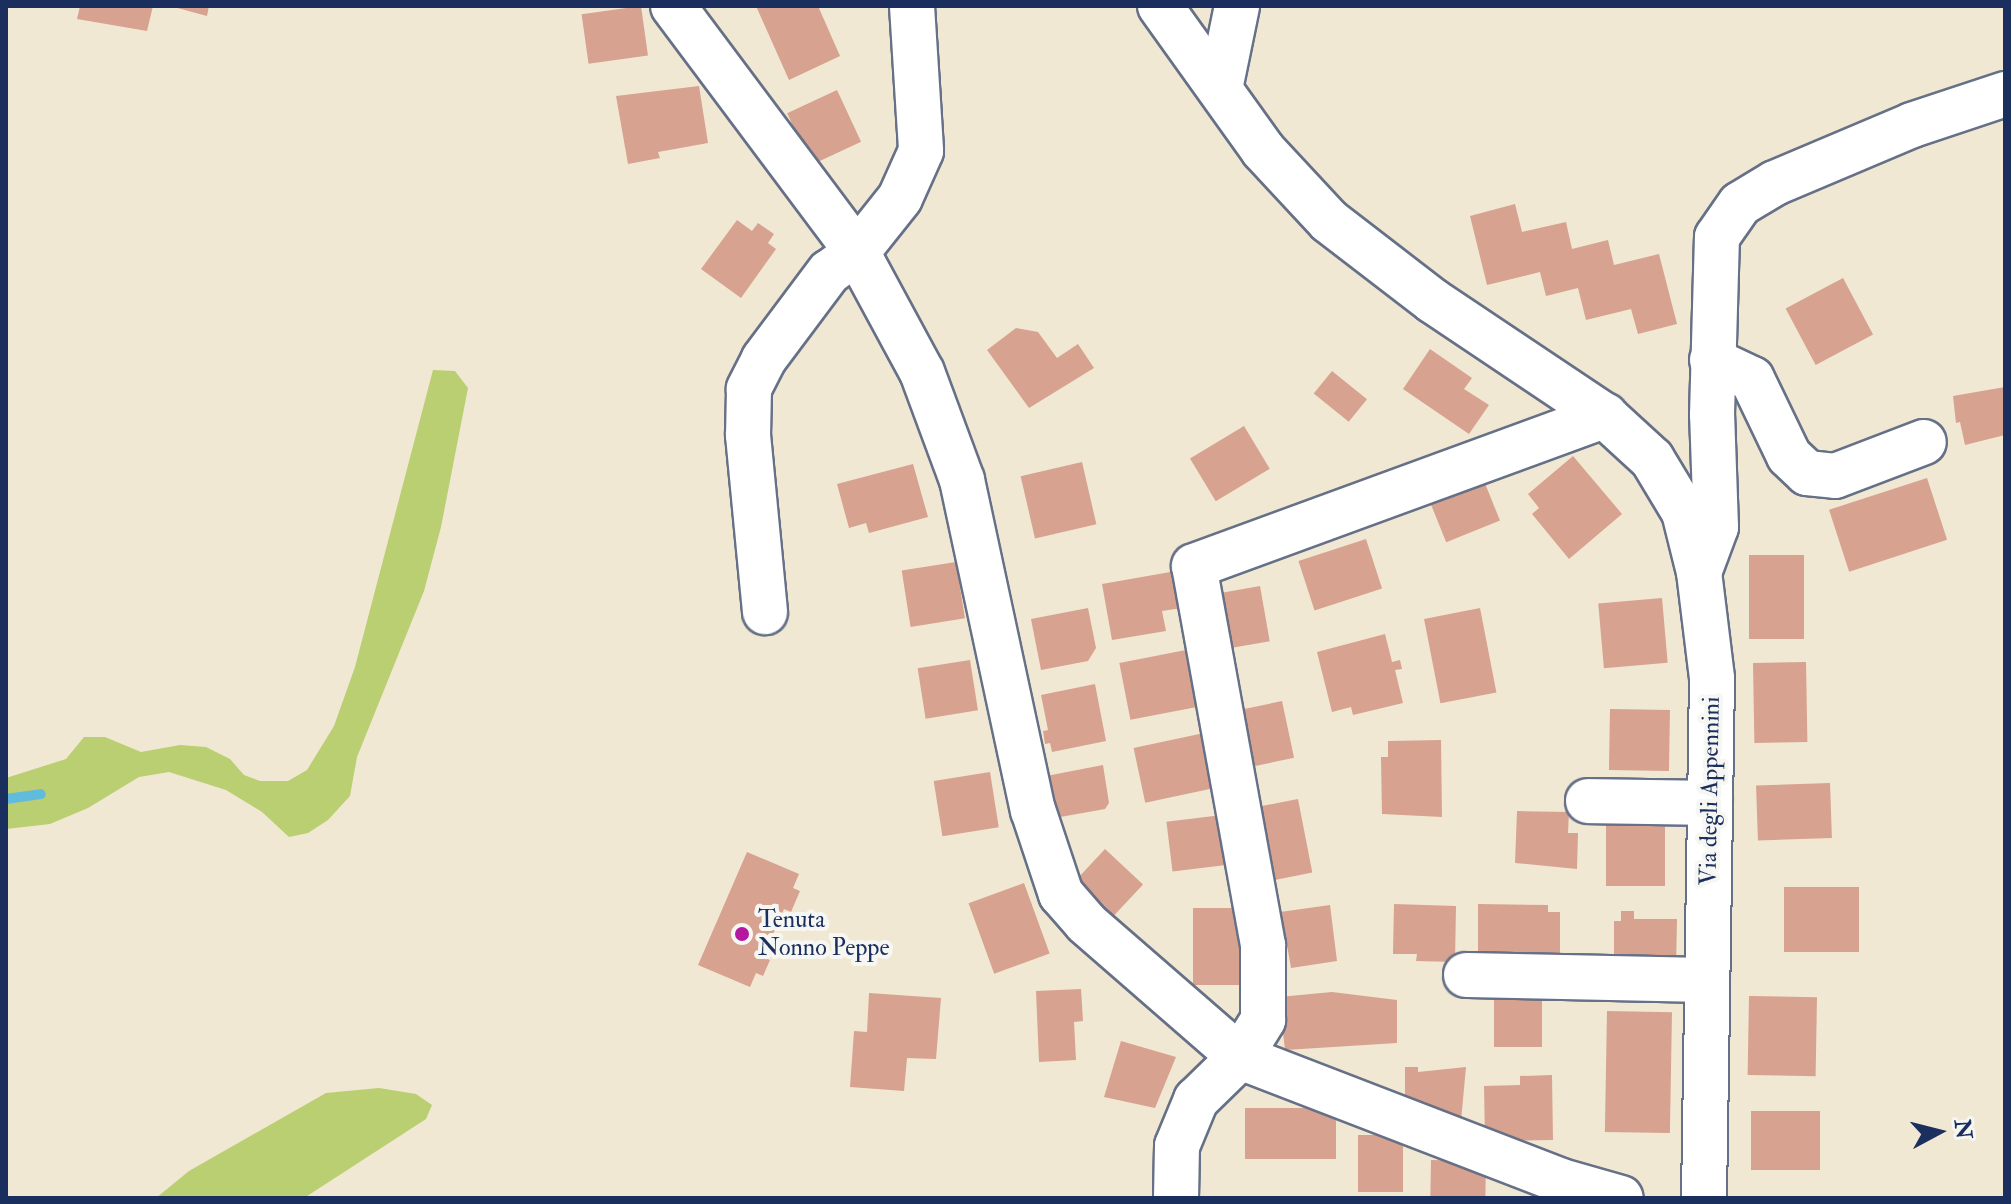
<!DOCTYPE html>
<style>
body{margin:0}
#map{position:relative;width:2011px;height:1204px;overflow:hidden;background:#f0e8d2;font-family:"IM FELL Double Pica",serif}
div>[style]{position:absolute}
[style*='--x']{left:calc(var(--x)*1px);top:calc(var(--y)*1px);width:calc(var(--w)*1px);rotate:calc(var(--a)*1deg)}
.green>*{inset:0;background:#bace72}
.stream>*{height:10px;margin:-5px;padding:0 5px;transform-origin:5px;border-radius:5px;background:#60bbdd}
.building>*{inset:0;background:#d7a28f;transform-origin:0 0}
.roads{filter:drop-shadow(2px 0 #667087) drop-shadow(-2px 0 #667087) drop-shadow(0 2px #667087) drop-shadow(0 -2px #667087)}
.minor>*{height:44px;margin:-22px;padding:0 22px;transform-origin:22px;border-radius:22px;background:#fff}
.dots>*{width:22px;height:22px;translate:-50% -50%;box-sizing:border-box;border:4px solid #f6f6f2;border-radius:50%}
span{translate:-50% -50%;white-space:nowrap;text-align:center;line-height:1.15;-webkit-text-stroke:8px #f6f6f2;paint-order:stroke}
.street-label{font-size:24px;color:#1b2f5e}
.poi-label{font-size:24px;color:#1b2f5e}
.left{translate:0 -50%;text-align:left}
.frame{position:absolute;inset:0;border:8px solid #1b2f5e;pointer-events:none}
.north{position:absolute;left:1899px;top:1092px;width:80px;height:80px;-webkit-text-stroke:6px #f6f6f2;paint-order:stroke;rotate:83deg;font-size:22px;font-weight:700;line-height:32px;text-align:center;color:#1b2f5e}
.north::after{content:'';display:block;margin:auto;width:28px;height:36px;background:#1b2f5e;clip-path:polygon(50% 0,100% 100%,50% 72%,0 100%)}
</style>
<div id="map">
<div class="green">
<i style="clip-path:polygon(433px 370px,455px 371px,468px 388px,441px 527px,424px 591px,357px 757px,350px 796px,328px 820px,308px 833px,289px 837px,262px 812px,226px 790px,169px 772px,139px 777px,88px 808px,50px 824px,6px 829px,6px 778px,66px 759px,84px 737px,105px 737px,141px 752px,180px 745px,206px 747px,230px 759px,244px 775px,260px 781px,288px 781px,307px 770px,334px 726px,355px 667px)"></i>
<i style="clip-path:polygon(379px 1088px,416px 1094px,432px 1105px,426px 1119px,304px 1198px,156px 1198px,189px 1171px,326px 1093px)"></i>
</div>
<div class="stream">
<i style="--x:6;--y:799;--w:35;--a:-8"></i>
</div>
<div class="building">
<i style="clip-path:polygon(80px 6px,153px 6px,147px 31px,77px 19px)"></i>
<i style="clip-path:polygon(170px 6px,209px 6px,207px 16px)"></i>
<i style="left:641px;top:6px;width:50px;height:60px;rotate:82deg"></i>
<i style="clip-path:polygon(756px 6px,818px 6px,840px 56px,789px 80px)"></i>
<i style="clip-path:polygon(699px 86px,708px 143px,658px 152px,660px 158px,628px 164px,616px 96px)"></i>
<i style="left:837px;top:90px;width:57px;height:55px;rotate:65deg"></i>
<i style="clip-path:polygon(1515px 204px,1522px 232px,1566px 222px,1572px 249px,1608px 240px,1614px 265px,1659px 254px,1677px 324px,1638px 334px,1631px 309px,1586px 320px,1578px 288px,1546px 296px,1540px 272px,1487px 285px,1470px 216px)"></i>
<i style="clip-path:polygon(737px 220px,752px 231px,758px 223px,774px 234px,768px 243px,776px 249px,741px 298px,701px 269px)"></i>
<i style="left:1843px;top:278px;width:64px;height:65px;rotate:62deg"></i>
<i style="clip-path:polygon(1016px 328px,1038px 332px,1057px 358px,1078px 344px,1094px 368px,1029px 408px,987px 350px)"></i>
<i style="clip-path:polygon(1430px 349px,1472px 378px,1464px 389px,1489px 405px,1469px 434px,1403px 389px)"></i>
<i style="left:1332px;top:371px;width:45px;height:29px;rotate:39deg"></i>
<i style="clip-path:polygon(2005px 387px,2005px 435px,1965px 445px,1960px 422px,1956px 423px,1953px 396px)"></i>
<i style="left:1244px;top:426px;width:50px;height:63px;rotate:59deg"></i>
<i style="clip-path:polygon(1573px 456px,1622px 514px,1569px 559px,1532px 514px,1539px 508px,1528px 494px)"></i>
<i style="left:1082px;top:462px;width:64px;height:63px;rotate:77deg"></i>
<i style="clip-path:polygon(913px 464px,928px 517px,869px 533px,866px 523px,849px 528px,837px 484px)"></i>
<i style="left:1482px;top:476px;width:48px;height:58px;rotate:68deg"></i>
<i style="left:1927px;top:478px;width:65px;height:103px;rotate:72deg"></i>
<i style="left:1366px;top:539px;width:52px;height:71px;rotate:72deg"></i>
<i style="left:1749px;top:555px;width:55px;height:84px"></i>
<i style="left:956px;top:562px;width:57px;height:55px;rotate:81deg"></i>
<i style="clip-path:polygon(1176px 571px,1182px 608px,1162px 611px,1166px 631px,1112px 640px,1102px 584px)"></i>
<i style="left:1260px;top:586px;width:56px;height:50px;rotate:80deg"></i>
<i style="left:1662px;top:598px;width:65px;height:64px;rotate:85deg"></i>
<i style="clip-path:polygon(1088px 608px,1096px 648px,1088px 661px,1041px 670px,1031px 619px)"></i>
<i style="left:1480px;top:608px;width:86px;height:57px;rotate:79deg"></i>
<i style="clip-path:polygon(1385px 634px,1392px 662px,1400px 660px,1402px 669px,1395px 670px,1403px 703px,1353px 715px,1351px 707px,1332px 712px,1317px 652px)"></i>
<i style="left:1191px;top:649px;width:58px;height:73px;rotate:79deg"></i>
<i style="left:970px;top:660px;width:51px;height:53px;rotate:81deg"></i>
<i style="left:1806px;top:662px;width:80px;height:53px;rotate:89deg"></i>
<i style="clip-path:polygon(1095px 684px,1106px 741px,1052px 752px,1050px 743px,1045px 744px,1043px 731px,1048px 730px,1041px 695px)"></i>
<i style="left:1282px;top:701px;width:58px;height:47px;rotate:78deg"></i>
<i style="left:1610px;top:709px;width:60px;height:61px;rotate:1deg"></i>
<i style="left:1204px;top:733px;width:56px;height:72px;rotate:78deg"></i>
<i style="clip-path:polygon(1441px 740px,1442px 817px,1382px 814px,1381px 757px,1388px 757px,1388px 741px)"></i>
<i style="clip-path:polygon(1103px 765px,1109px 803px,1105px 809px,1049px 819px,1041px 777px)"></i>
<i style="left:990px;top:772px;width:56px;height:57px;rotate:81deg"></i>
<i style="left:1830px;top:783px;width:55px;height:74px;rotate:88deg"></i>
<i style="left:1298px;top:799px;width:75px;height:42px;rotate:79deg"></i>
<i style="left:1606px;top:807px;width:59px;height:79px"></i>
<i style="clip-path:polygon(1517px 811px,1569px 812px,1568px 833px,1578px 833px,1577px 869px,1515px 863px)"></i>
<i style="left:1222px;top:815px;width:50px;height:56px;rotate:83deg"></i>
<i style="left:1105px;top:849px;width:52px;height:45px;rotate:43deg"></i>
<i style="clip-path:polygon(747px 852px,799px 874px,793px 888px,800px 891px,791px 912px,784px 909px,763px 957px,770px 960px,763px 976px,756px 973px,750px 987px,698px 965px)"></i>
<i style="left:1024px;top:883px;width:75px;height:59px;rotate:70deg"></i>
<i style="left:1784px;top:887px;width:75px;height:65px"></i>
<i style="clip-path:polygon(1394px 904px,1456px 906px,1455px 962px,1416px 961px,1417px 954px,1393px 954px)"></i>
<i style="clip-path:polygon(1478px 904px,1548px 905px,1548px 912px,1560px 912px,1560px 957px,1478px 956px)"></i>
<i style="clip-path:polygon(1330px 905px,1337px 961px,1291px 968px,1287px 945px,1277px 946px,1273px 913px)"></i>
<i style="left:1193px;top:908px;width:46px;height:77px"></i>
<i style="clip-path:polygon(1621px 911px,1634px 911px,1634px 919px,1677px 919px,1676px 968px,1614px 968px,1614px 921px,1621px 921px)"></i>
<i style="clip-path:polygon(1081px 989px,1083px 1021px,1074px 1022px,1076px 1060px,1039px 1062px,1036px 991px)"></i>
<i style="clip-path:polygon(1332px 992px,1397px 1000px,1397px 1043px,1285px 1050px,1279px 997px)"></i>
<i style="clip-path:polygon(869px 993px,941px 998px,936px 1059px,907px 1058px,904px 1091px,850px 1087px,854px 1031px,867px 1032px)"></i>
<i style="left:1749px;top:996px;width:68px;height:79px;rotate:1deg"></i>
<i style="left:1542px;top:998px;width:49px;height:48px;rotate:90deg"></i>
<i style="left:1607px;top:1011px;width:65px;height:121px;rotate:1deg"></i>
<i style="clip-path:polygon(1121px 1041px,1176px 1057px,1155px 1108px,1104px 1097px)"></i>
<i style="clip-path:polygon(1405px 1067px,1418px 1067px,1418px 1072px,1466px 1067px,1461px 1121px,1426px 1121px,1426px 1102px,1405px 1101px)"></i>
<i style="clip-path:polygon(1552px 1075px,1553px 1140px,1485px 1141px,1484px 1086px,1520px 1085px,1520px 1076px)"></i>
<i style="left:1245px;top:1108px;width:91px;height:51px"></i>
<i style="left:1751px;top:1111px;width:69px;height:59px"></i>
<i style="left:1358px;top:1135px;width:45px;height:57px"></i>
<i style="left:1431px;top:1160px;width:55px;height:38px;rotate:1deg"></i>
</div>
<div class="roads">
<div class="minor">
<i style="--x:673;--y:6;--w:307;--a:53.2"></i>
<i style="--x:857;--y:252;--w:34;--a:144"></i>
<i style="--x:829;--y:272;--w:109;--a:126.8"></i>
<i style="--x:764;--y:359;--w:34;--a:117"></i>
<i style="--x:749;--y:389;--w:46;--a:91.2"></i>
<i style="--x:748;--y:435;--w:178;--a:84.5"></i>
<i style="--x:912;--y:6;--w:145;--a:86.4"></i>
<i style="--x:921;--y:151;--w:51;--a:114.1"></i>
<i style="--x:900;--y:198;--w:69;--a:128.5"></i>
<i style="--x:857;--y:252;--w:136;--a:61.6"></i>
<i style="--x:922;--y:372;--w:115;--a:69.7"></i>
<i style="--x:962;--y:480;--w:338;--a:77.9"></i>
<i style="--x:1033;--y:810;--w:89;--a:71.6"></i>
<i style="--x:1061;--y:894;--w:38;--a:49"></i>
<i style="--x:1086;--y:923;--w:204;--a:41"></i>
<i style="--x:1240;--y:1057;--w:44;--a:-58.1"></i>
<i style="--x:1263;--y:1020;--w:75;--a:-90"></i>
<i style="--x:1263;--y:945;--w:385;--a:-100.3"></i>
<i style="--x:1194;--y:566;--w:438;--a:-20.1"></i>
<i style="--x:1160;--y:6;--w:177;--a:54.4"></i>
<i style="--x:1263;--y:150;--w:97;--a:47.1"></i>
<i style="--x:1329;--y:221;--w:131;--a:37.6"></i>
<i style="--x:1433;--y:301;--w:207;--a:33.8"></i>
<i style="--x:1605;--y:416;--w:64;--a:42.5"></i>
<i style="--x:1652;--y:459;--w:62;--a:58.9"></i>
<i style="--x:1684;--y:512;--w:62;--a:76"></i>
<i style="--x:1699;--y:572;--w:107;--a:83"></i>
<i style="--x:1712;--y:678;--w:520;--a:90.88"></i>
<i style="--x:1220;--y:89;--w:85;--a:-78.4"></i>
<i style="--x:1712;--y:360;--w:44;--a:25.4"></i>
<i style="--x:1752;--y:379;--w:85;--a:64.3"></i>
<i style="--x:1789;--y:456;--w:25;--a:43"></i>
<i style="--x:1807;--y:473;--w:28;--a:6"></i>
<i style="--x:1835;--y:476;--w:95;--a:-20.9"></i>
<i style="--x:1700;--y:570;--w:46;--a:-69.6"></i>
<i style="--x:1716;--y:527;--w:112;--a:-92"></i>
<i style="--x:1712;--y:415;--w:178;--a:-88.4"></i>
<i style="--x:1717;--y:237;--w:40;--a:-55.1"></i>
<i style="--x:1740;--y:204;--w:41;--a:-31"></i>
<i style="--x:1775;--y:183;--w:149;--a:-22.9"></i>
<i style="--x:1912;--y:125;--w:98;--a:-18.4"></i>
<i style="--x:1588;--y:801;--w:122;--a:0.9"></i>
<i style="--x:1466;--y:975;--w:241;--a:1.2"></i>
<i style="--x:1176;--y:1198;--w:52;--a:-88.9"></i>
<i style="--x:1177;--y:1146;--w:50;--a:-67.6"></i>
<i style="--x:1196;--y:1100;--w:62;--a:-44.3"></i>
<i style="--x:1240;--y:1057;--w:344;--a:21.1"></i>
<i style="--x:1561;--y:1181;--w:62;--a:15.8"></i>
</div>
</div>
<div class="dots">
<i style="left:742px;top:934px;background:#b5179e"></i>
</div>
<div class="street-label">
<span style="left:1710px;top:791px;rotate:-89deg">Via degli Appennini</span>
</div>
<div class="poi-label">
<span class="left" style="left:758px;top:934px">Tenuta<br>Nonno Peppe</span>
</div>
<div class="frame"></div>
<div class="north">N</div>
</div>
